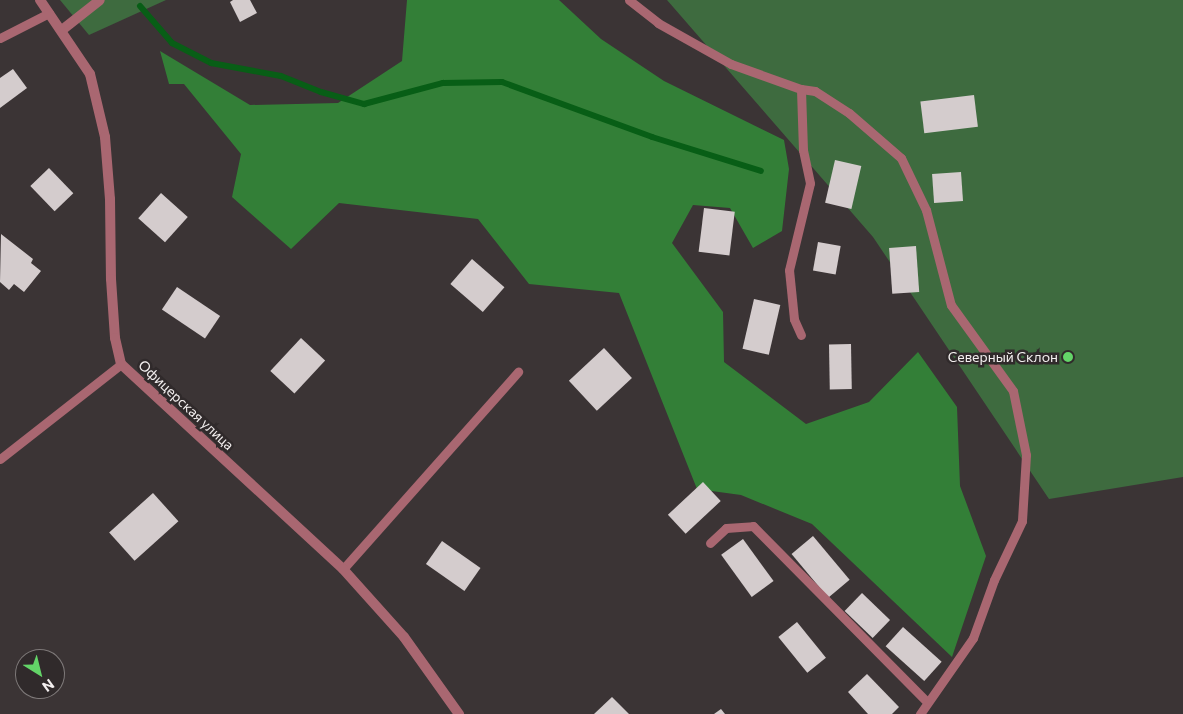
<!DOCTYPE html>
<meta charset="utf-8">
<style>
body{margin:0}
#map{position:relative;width:1183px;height:714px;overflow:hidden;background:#3b3435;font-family:Commissioner,sans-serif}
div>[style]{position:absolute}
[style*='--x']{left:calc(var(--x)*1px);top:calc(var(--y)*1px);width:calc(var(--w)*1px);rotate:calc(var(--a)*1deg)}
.green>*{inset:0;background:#3e6b3f}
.forest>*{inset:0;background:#337f37}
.stream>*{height:6px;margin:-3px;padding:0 3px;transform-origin:3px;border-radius:3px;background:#085e16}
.building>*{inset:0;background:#d4cccd;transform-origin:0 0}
.service>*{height:9px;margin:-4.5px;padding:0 4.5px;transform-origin:4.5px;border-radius:4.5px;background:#a96771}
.minor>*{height:10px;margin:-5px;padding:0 5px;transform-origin:5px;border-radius:5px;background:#a96771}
.tertiary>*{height:10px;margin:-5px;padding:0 5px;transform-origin:5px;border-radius:5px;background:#a96771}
.dots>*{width:14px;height:14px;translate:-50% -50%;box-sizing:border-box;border:2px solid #302a2b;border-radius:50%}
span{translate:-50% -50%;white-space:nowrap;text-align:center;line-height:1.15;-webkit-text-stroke:5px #302a2b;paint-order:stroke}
.poi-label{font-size:14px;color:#f3efef}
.right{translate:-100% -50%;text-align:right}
.street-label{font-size:14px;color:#f3efef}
.north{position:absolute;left:15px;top:649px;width:50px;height:50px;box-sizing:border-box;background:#302a2b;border:1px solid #7e7979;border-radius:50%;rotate:144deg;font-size:14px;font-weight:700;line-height:20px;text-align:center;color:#f3efef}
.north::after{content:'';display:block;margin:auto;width:18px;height:22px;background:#63d468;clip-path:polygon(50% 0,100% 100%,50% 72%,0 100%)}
</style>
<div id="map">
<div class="green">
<i style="clip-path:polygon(60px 0,166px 0,89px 35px)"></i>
<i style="clip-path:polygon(667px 0,1183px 0,1183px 477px,1049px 499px,873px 237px)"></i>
</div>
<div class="forest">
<i style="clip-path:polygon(407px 0,559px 0,601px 39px,664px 81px,784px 140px,789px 169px,782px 231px,753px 248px,730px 208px,693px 205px,672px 243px,723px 312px,724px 362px,806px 424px,869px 402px,918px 352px,957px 407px,960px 486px,986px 556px,952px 657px,812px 524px,741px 495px,697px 489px,619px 293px,529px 284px,478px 219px,339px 203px,291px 249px,232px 197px,241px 154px,184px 84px,169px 84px,160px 51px,250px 105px,338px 103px,402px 61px)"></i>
</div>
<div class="stream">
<i style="--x:140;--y:6;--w:49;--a:49.1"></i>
<i style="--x:172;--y:43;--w:44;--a:27.1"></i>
<i style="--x:211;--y:63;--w:71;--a:10.5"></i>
<i style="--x:281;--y:76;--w:43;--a:21.8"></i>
<i style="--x:321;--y:92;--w:45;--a:15.6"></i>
<i style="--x:364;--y:104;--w:82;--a:-14.9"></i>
<i style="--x:443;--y:83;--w:59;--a:-1"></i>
<i style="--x:502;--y:82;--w:160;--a:20.1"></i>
<i style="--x:652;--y:137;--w:114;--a:17.3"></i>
</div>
<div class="building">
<i style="clip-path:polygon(233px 0,250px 0,257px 13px,240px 22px,230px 2px)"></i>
<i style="clip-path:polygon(13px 69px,27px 88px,0 108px,0 78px)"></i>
<i style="left:974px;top:95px;width:32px;height:54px;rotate:83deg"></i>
<i style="left:835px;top:160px;width:27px;height:44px;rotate:13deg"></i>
<i style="left:49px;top:168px;width:35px;height:26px;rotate:46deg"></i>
<i style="left:961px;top:172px;width:29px;height:29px;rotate:86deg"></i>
<i style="left:161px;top:193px;width:36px;height:34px;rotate:42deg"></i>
<i style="left:704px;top:208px;width:31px;height:44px;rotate:7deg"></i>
<i style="clip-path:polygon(1px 234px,33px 259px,31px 263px,41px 271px,24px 292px,14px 284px,9px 290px,0 282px)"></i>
<i style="left:818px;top:242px;width:23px;height:29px;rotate:10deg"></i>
<i style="left:916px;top:246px;width:46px;height:27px;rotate:86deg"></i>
<i style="left:472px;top:259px;width:43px;height:33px;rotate:41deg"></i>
<i style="left:177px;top:287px;width:52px;height:27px;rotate:34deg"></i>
<i style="left:754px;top:299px;width:27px;height:51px;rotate:13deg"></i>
<i style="left:301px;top:338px;width:33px;height:45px;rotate:43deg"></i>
<i style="left:851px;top:344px;width:45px;height:22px;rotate:89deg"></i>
<i style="left:604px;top:348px;width:41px;height:48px;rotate:47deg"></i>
<i style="left:703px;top:482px;width:26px;height:48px;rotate:47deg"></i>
<i style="left:153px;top:493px;width:38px;height:59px;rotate:48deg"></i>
<i style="left:813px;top:536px;width:57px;height:28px;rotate:50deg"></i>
<i style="left:743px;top:539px;width:52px;height:27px;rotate:54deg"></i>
<i style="left:442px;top:541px;width:47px;height:28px;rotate:35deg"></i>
<i style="left:862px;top:593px;width:39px;height:25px;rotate:44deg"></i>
<i style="left:797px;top:622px;width:46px;height:24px;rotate:51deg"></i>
<i style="left:903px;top:627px;width:52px;height:26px;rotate:42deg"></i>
<i style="clip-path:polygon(867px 674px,899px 707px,892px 714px,868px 714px,848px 692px)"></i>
<i style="clip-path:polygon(612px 697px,629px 714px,594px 714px)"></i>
<i style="clip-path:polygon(721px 709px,725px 714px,714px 714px)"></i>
</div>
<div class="service">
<i style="--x:629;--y:0;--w:37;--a:38"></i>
<i style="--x:658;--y:23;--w:84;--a:29.3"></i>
<i style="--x:731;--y:64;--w:74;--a:19.7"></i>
<i style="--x:801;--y:89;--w:14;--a:8"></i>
<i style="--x:815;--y:91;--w:40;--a:32.9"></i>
<i style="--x:849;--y:113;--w:69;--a:40.9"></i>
<i style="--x:901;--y:158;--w:58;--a:64.3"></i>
<i style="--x:926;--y:210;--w:98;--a:75.3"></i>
<i style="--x:951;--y:305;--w:106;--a:54.2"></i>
<i style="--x:1013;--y:391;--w:65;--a:78.5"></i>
<i style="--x:1026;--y:455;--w:66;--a:93.5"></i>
<i style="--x:1022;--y:521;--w:65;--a:115.4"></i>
<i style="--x:994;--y:580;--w:62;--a:109.9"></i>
<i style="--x:973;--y:638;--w:93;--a:124.9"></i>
<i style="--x:0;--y:38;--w:55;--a:-27"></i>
<i style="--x:801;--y:335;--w:17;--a:-114"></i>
<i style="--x:794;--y:319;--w:49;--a:-95.8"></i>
<i style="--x:789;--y:270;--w:89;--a:-76.4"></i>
<i style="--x:810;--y:183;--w:34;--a:-102"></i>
<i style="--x:803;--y:150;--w:61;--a:-91.9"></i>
<i style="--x:0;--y:459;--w:154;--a:-38.1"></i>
<i style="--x:710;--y:543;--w:22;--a:-43"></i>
<i style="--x:726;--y:528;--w:27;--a:-4"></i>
<i style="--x:753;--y:526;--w:247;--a:45.3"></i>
<i style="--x:343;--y:569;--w:264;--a:-48.4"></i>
</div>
<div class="minor">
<i style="--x:62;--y:30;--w:48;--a:-38.3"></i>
</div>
<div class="tertiary">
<i style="--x:40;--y:0;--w:89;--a:56"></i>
<i style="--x:90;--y:74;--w:65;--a:76.6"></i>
<i style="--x:105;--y:137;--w:62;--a:85.4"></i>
<i style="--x:110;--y:199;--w:80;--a:89.3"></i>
<i style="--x:111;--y:279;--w:59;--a:86.1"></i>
<i style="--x:115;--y:338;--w:27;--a:77"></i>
<i style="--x:121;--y:364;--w:302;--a:42.7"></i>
<i style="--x:343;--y:569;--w:91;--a:48.1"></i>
<i style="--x:404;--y:637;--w:95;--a:54.5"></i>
</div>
<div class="dots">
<i style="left:1068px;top:357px;background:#63d468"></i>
</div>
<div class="poi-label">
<span class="right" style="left:1058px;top:357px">Северный Склон</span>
</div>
<div class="street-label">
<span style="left:186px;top:405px;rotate:43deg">Офицерская улица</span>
</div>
<div class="north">N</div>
</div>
